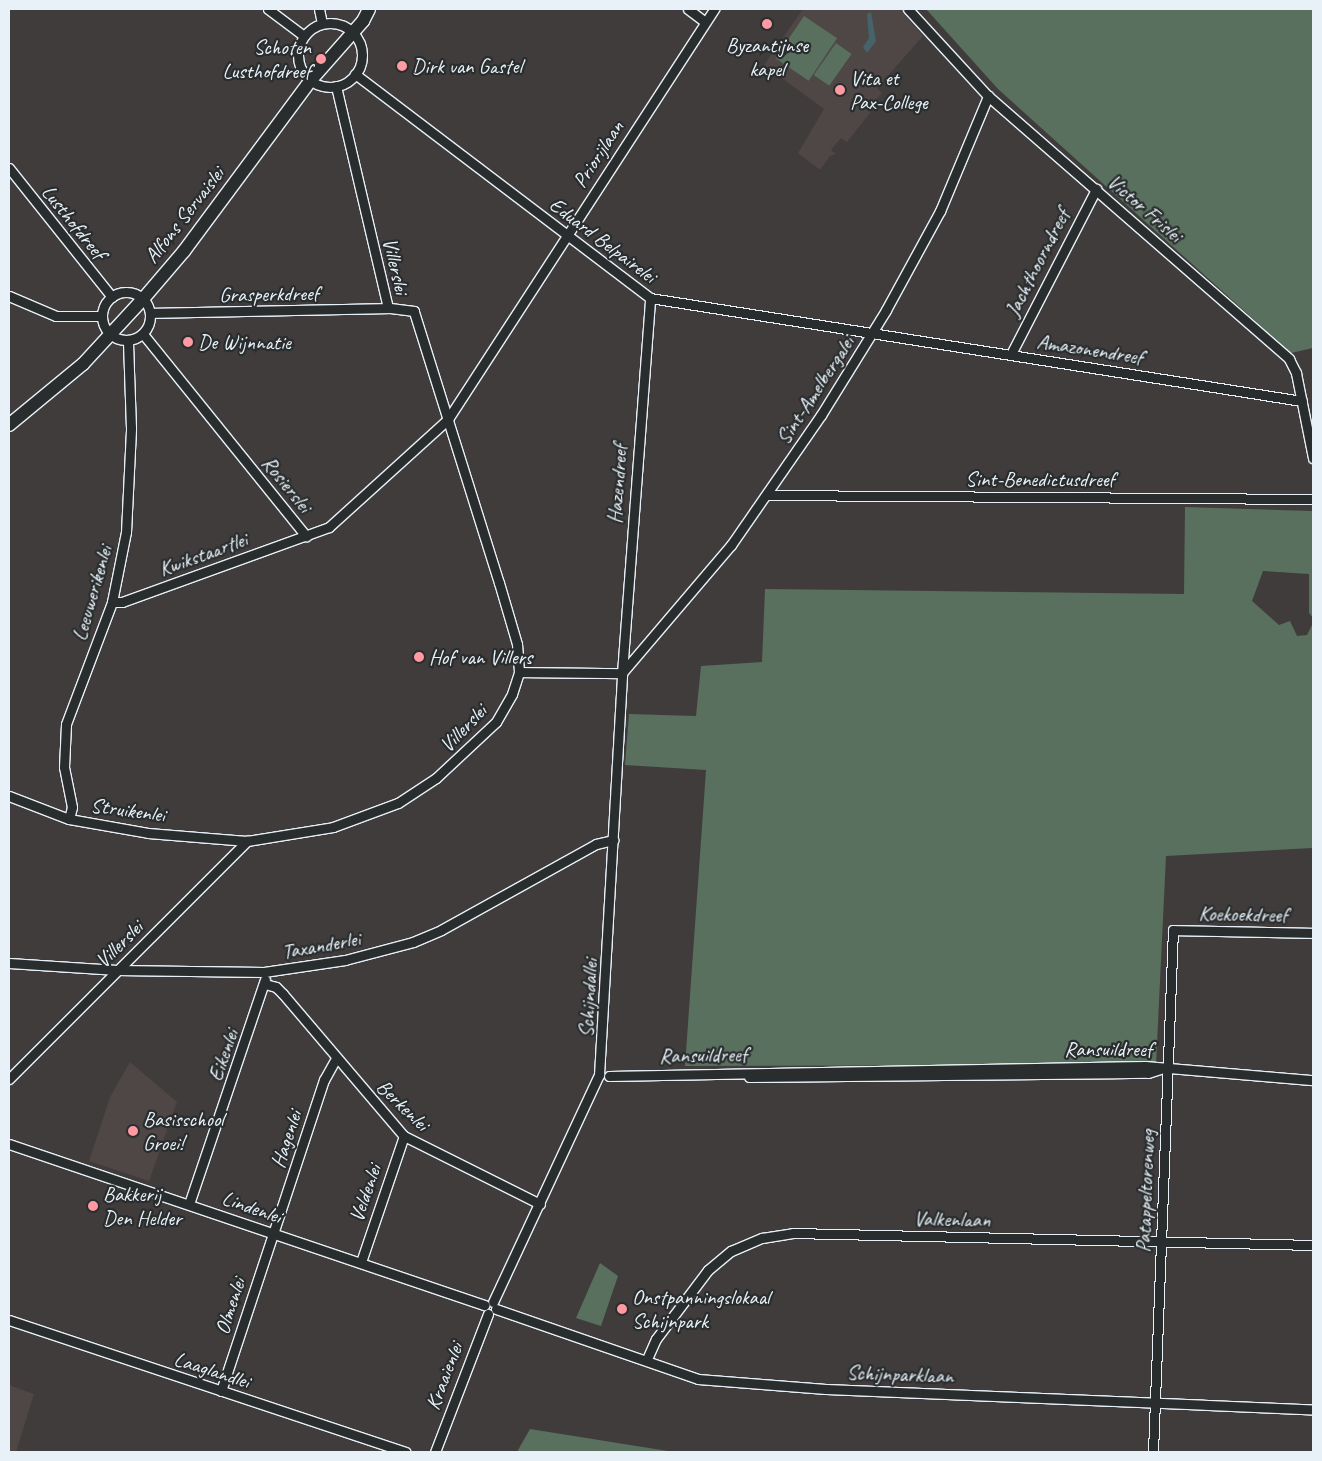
<!DOCTYPE html>
<style>
body{margin:0}
#map{position:relative;width:1322px;height:1461px;overflow:hidden;background:#403c3c;font-family:Caveat,sans-serif}
div>[style]{position:absolute}
[style*='--x']{left:calc(var(--x)*1px);top:calc(var(--y)*1px);width:calc(var(--w)*1px);rotate:calc(var(--a)*1deg)}
.built>*{inset:0;background:#4f4646}
.green>*{inset:0;background:#58705d;transform-origin:0 0}
.water>*{inset:0;background:#456368}
.roads{filter:drop-shadow(1px 0 #e8f1f8) drop-shadow(-1px 0 #e8f1f8) drop-shadow(0 1px #e8f1f8) drop-shadow(0 -1px #e8f1f8)}
.street>*{height:9px;margin:-4.5px;padding:0 4.5px;transform-origin:4.5px;border-radius:4.5px;background:#2a2d2e}
.street>.ring{margin:-4.5px;padding:0;box-sizing:content-box;background:none;border:9px solid #2a2d2e;border-radius:50%}
.secondary>*{height:12px;margin:-6px;padding:0 6px;transform-origin:6px;border-radius:6px;background:#2a2d2e}
.dots>*{width:14px;height:14px;translate:-50% -50%;box-sizing:border-box;border:2px solid #2a2d2e;border-radius:50%}
span{translate:-50% -50%;white-space:nowrap;text-align:center;line-height:1.15;-webkit-text-stroke:4.5px #2a2d2e;paint-order:stroke}
.poi-label{font-size:21px;color:#e8f1f8}
.right{translate:-100% -50%;text-align:right}
.left{translate:0 -50%;text-align:left}
.street-label{font-size:21px;color:#e8f1f8}
.frame{position:absolute;inset:0;border:10px solid #e8f1f8;pointer-events:none}
</style>
<div id="map">
<div class="built">
<i style="clip-path:polygon(803px 9px,899px 9px,923px 36px,877px 88px,882px 93px,871px 106px,874px 108px,847px 142px,841px 138px,831px 150px,836px 154px,830px 156px,820px 170px,798px 153px,824px 109px,764px 65px)"></i>
<i style="clip-path:polygon(130px 1062px,177px 1102px,149px 1181px,89px 1161px,110px 1097px)"></i>
<i style="clip-path:polygon(9px 1385px,34px 1394px,16px 1452px,9px 1452px)"></i>
</div>
<div class="green">
<i style="clip-path:polygon(926px 9px,1313px 9px,1313px 348px,1291px 353px,998px 89px)"></i>
<i style="left:804px;top:16px;width:40px;height:51px;rotate:34deg"></i>
<i style="left:836px;top:43px;width:19px;height:39px;rotate:35deg"></i>
<i style="clip-path:polygon(1185px 507px,1313px 511px,1313px 618px,1309px 613px,1309px 574px,1263px 571px,1252px 601px,1279px 625px,1290px 621px,1297px 636px,1307px 635px,1313px 623px,1313px 848px,1166px 856px,1156px 1065px,685px 1066px,706px 770px,625px 765px,629px 714px,696px 716px,701px 666px,762px 662px,765px 589px,1184px 594px)"></i>
<i style="clip-path:polygon(600px 1263px,618px 1276px,601px 1326px,576px 1318px)"></i>
<i style="clip-path:polygon(530px 1429px,674px 1452px,517px 1452px)"></i>
</div>
<div class="water">
<i style="clip-path:polygon(871px 12px,876px 41px,867px 53px,863px 47px,869px 38px,867px 14px)"></i>
</div>
<div class="roads">
<div class="street">
<i style="--x:268;--y:9;--w:45;--a:36.9"></i>
<i style="--x:319;--y:9;--w:14;--a:78"></i>
<i style="--x:688;--y:9;--w:21;--a:37"></i>
<i style="--x:908;--y:9;--w:118;--a:47.4"></i>
<i style="--x:988;--y:96;--w:400;--a:41.1"></i>
<i style="--x:1289;--y:359;--w:16;--a:63"></i>
<i style="--x:1296;--y:373;--w:87;--a:78.7"></i>
<i class="ring" style="left:298px;top:23px;width:55px;height:55px"></i>
<i style="--x:355;--y:74;--w:370;--a:37.2"></i>
<i style="--x:650;--y:298;--w:660;--a:8.98"></i>
<i style="--x:9;--y:168;--w:165;--a:51.4"></i>
<i class="ring" style="left:102px;top:292px;width:39px;height:39px"></i>
<i style="--x:9;--y:296;--w:51;--a:23.1"></i>
<i style="--x:56;--y:316;--w:46;--a:0"></i>
<i style="--x:151;--y:313;--w:237;--a:-1.2"></i>
<i style="--x:143;--y:334;--w:260;--a:51.1"></i>
<i style="--x:1011;--y:354;--w:186;--a:-62.7"></i>
<i style="--x:767;--y:495;--w:546;--a:0.42"></i>
<i style="--x:112;--y:602;--w:10;--a:0"></i>
<i style="--x:122;--y:602;--w:220;--a:-19.9"></i>
<i style="--x:329;--y:527;--w:161;--a:-42.2"></i>
<i style="--x:448;--y:419;--w:489;--a:-57"></i>
<i style="--x:519;--y:672;--w:103;--a:0.6"></i>
<i style="--x:622;--y:673;--w:168;--a:-49.6"></i>
<i style="--x:731;--y:545;--w:158;--a:-55.3"></i>
<i style="--x:821;--y:415;--w:123;--a:-58.2"></i>
<i style="--x:886;--y:310;--w:113;--a:-61.4"></i>
<i style="--x:940;--y:211;--w:125;--a:-67.3"></i>
<i style="--x:9;--y:796;--w:64;--a:21"></i>
<i style="--x:69;--y:819;--w:80;--a:10"></i>
<i style="--x:148;--y:833;--w:99;--a:4.6"></i>
<i style="--x:247;--y:841;--w:87;--a:-9.2"></i>
<i style="--x:333;--y:827;--w:69;--a:-20.3"></i>
<i style="--x:398;--y:803;--w:45;--a:-33.3"></i>
<i style="--x:436;--y:778;--w:82;--a:-43"></i>
<i style="--x:496;--y:722;--w:32;--a:-60"></i>
<i style="--x:512;--y:694;--w:23;--a:-72"></i>
<i style="--x:519;--y:672;--w:28;--a:-94"></i>
<i style="--x:517;--y:644;--w:64;--a:-106.4"></i>
<i style="--x:499;--y:583;--w:285;--a:-107.4"></i>
<i style="--x:414;--y:311;--w:26;--a:-173"></i>
<i style="--x:388;--y:308;--w:228;--a:-103.2"></i>
<i style="--x:69;--y:819;--w:12;--a:-76"></i>
<i style="--x:72;--y:807;--w:41;--a:-101.3"></i>
<i style="--x:64;--y:767;--w:43;--a:-87.3"></i>
<i style="--x:66;--y:724;--w:130;--a:-69.3"></i>
<i style="--x:112;--y:602;--w:71;--a:-78.7"></i>
<i style="--x:126;--y:532;--w:104;--a:-87.2"></i>
<i style="--x:131;--y:428;--w:87;--a:-92"></i>
<i style="--x:9;--y:963;--w:108;--a:3.7"></i>
<i style="--x:117;--y:970;--w:147;--a:0.8"></i>
<i style="--x:264;--y:972;--w:82;--a:-8.4"></i>
<i style="--x:345;--y:960;--w:70;--a:-14.8"></i>
<i style="--x:413;--y:942;--w:30;--a:-23"></i>
<i style="--x:441;--y:930;--w:177;--a:-29"></i>
<i style="--x:596;--y:844;--w:18;--a:-13"></i>
<i style="--x:265;--y:984;--w:11;--a:15"></i>
<i style="--x:276;--y:987;--w:10;--a:45"></i>
<i style="--x:283;--y:994;--w:187;--a:49.6"></i>
<i style="--x:404;--y:1136;--w:152;--a:26.6"></i>
<i style="--x:609;--y:1076;--w:536;--a:-1.07"></i>
<i style="--x:1145;--y:1066;--w:169;--a:4.8"></i>
<i style="--x:749;--y:1077;--w:399;--a:-0.6"></i>
<i style="--x:1148;--y:1073;--w:13;--a:-18"></i>
<i style="--x:9;--y:1079;--w:337;--a:-45"></i>
<i style="--x:9;--y:1144;--w:502;--a:18.72"></i>
<i style="--x:189;--y:1204;--w:237;--a:-71.3"></i>
<i style="--x:361;--y:1262;--w:133;--a:-71.2"></i>
<i style="--x:493;--y:1302;--w:251;--a:-65"></i>
<i style="--x:599;--y:1075;--w:403;--a:-86.7"></i>
<i style="--x:622;--y:673;--w:376;--a:-85.7"></i>
<i style="--x:496;--y:1309;--w:214;--a:19.1"></i>
<i style="--x:698;--y:1379;--w:128;--a:4.5"></i>
<i style="--x:826;--y:1389;--w:487;--a:2.4"></i>
<i style="--x:9;--y:1320;--w:418;--a:18.4"></i>
<i style="--x:647;--y:1359;--w:22;--a:-66"></i>
<i style="--x:656;--y:1339;--w:86;--a:-53"></i>
<i style="--x:708;--y:1270;--w:30;--a:-40"></i>
<i style="--x:731;--y:1251;--w:34;--a:-23"></i>
<i style="--x:762;--y:1238;--w:31;--a:-9"></i>
<i style="--x:793;--y:1233;--w:520;--a:1.32"></i>
<i style="--x:221;--y:1391;--w:328;--a:-71.7"></i>
<i style="--x:324;--y:1080;--w:25;--a:-61"></i>
<i style="--x:435;--y:1452;--w:148;--a:-69"></i>
<i style="--x:1153;--y:1452;--w:522;--a:-87.81"></i>
<i style="--x:1173;--y:930;--w:140;--a:1.2"></i>
</div>
<div class="secondary">
<i style="--x:9;--y:425;--w:96;--a:-39.5"></i>
<i style="--x:83;--y:364;--w:88;--a:-47.3"></i>
<i style="--x:143;--y:299;--w:63;--a:-49.5"></i>
<i style="--x:184;--y:251;--w:213;--a:-53.4"></i>
<i style="--x:311;--y:80;--w:79;--a:-48.6"></i>
<i style="--x:363;--y:21;--w:13;--a:-63"></i>
</div>
</div>
<div class="dots">
<i style="left:767px;top:24px;background:#ff9aa2"></i>
<i style="left:321px;top:59px;background:#ff9aa2"></i>
<i style="left:402px;top:66px;background:#ff9aa2"></i>
<i style="left:840px;top:90px;background:#ff9aa2"></i>
<i style="left:188px;top:342px;background:#ff9aa2"></i>
<i style="left:419px;top:657px;background:#ff9aa2"></i>
<i style="left:133px;top:1131px;background:#ff9aa2"></i>
<i style="left:93px;top:1206px;background:#ff9aa2"></i>
<i style="left:622px;top:1309px;background:#ff9aa2"></i>
</div>
<div class="poi-label">
<span style="left:767px;top:57px">Byzantijnse<br>kapel</span>
<span class="right" style="left:311px;top:59px">Schoten<br>Lusthofdreef</span>
<span class="left" style="left:412px;top:66px">Dirk van Gastel</span>
<span class="left" style="left:850px;top:90px">Vita et<br>Pax-College</span>
<span class="left" style="left:198px;top:342px">De Wijnnatie</span>
<span class="left" style="left:429px;top:657px">Hof van Villers</span>
<span class="left" style="left:143px;top:1131px">Basisschool<br>Groei!</span>
<span class="left" style="left:103px;top:1206px">Bakkerij<br>Den Helder</span>
<span class="left" style="left:632px;top:1309px">Onstpanningslokaal<br>Schijnpark</span>
</div>
<div class="street-label">
<span style="left:598px;top:154px;rotate:-57deg">Priorijlaan</span>
<span style="left:1145px;top:208px;rotate:41deg">Victor Frislei</span>
<span style="left:184px;top:215px;rotate:-52deg">Alfons Servaislei</span>
<span style="left:74px;top:222px;rotate:51deg">Lusthofdreef</span>
<span style="left:603px;top:240px;rotate:37deg">Eduard Belpairelei</span>
<span style="left:1037px;top:263px;rotate:-63deg">Jachthoorndreef</span>
<span style="left:396px;top:266px;rotate:77deg">Villerslei</span>
<span style="left:269px;top:294px;rotate:-1deg">Grasperkdreef</span>
<span style="left:1090px;top:349px;rotate:9deg">Amazonendreef</span>
<span style="left:815px;top:390px;rotate:-57deg">Sint-Amelbergalei</span>
<span style="left:1040px;top:479px">Sint-Benedictusdreef</span>
<span style="left:287px;top:484px;rotate:51deg">Rosierslei</span>
<span style="left:617px;top:484px;rotate:-86deg">Hazendreef</span>
<span style="left:203px;top:554px;rotate:-20deg">Kwikstaartlei</span>
<span style="left:92px;top:593px;rotate:-74deg">Leeuwerikenlei</span>
<span style="left:463px;top:728px;rotate:-46deg">Villerslei</span>
<span style="left:128px;top:810px;rotate:8deg">Struikenlei</span>
<span style="left:1243px;top:914px;rotate:1deg">Koekoekdreef</span>
<span style="left:119px;top:944px;rotate:-45deg">Villerslei</span>
<span style="left:321px;top:945px;rotate:-10deg">Taxanderlei</span>
<span style="left:588px;top:998px;rotate:-87deg">Schijndallei</span>
<span style="left:1108px;top:1049px">Ransuildreef</span>
<span style="left:223px;top:1055px;rotate:-71deg">Eikenlei</span>
<span style="left:703px;top:1055px;rotate:-1deg">Ransuildreef</span>
<span style="left:403px;top:1105px;rotate:44deg">Berkenlei</span>
<span style="left:286px;top:1139px;rotate:-72deg">Hagenlei</span>
<span style="left:1145px;top:1191px;rotate:-88deg">Patappeltorenweg</span>
<span style="left:365px;top:1193px;rotate:-71deg">Veldenlei</span>
<span style="left:252px;top:1207px;rotate:19deg">Lindenlei</span>
<span style="left:952px;top:1219px;rotate:1deg">Valkenlaan</span>
<span style="left:230px;top:1306px;rotate:-72deg">Olmenlei</span>
<span style="left:212px;top:1370px;rotate:18deg">Laaglandlei</span>
<span style="left:900px;top:1374px;rotate:2deg">Schijnparklaan</span>
<span style="left:444px;top:1376px;rotate:-69deg">Kraaienlei</span>
</div>
<div class="frame"></div>
</div>
